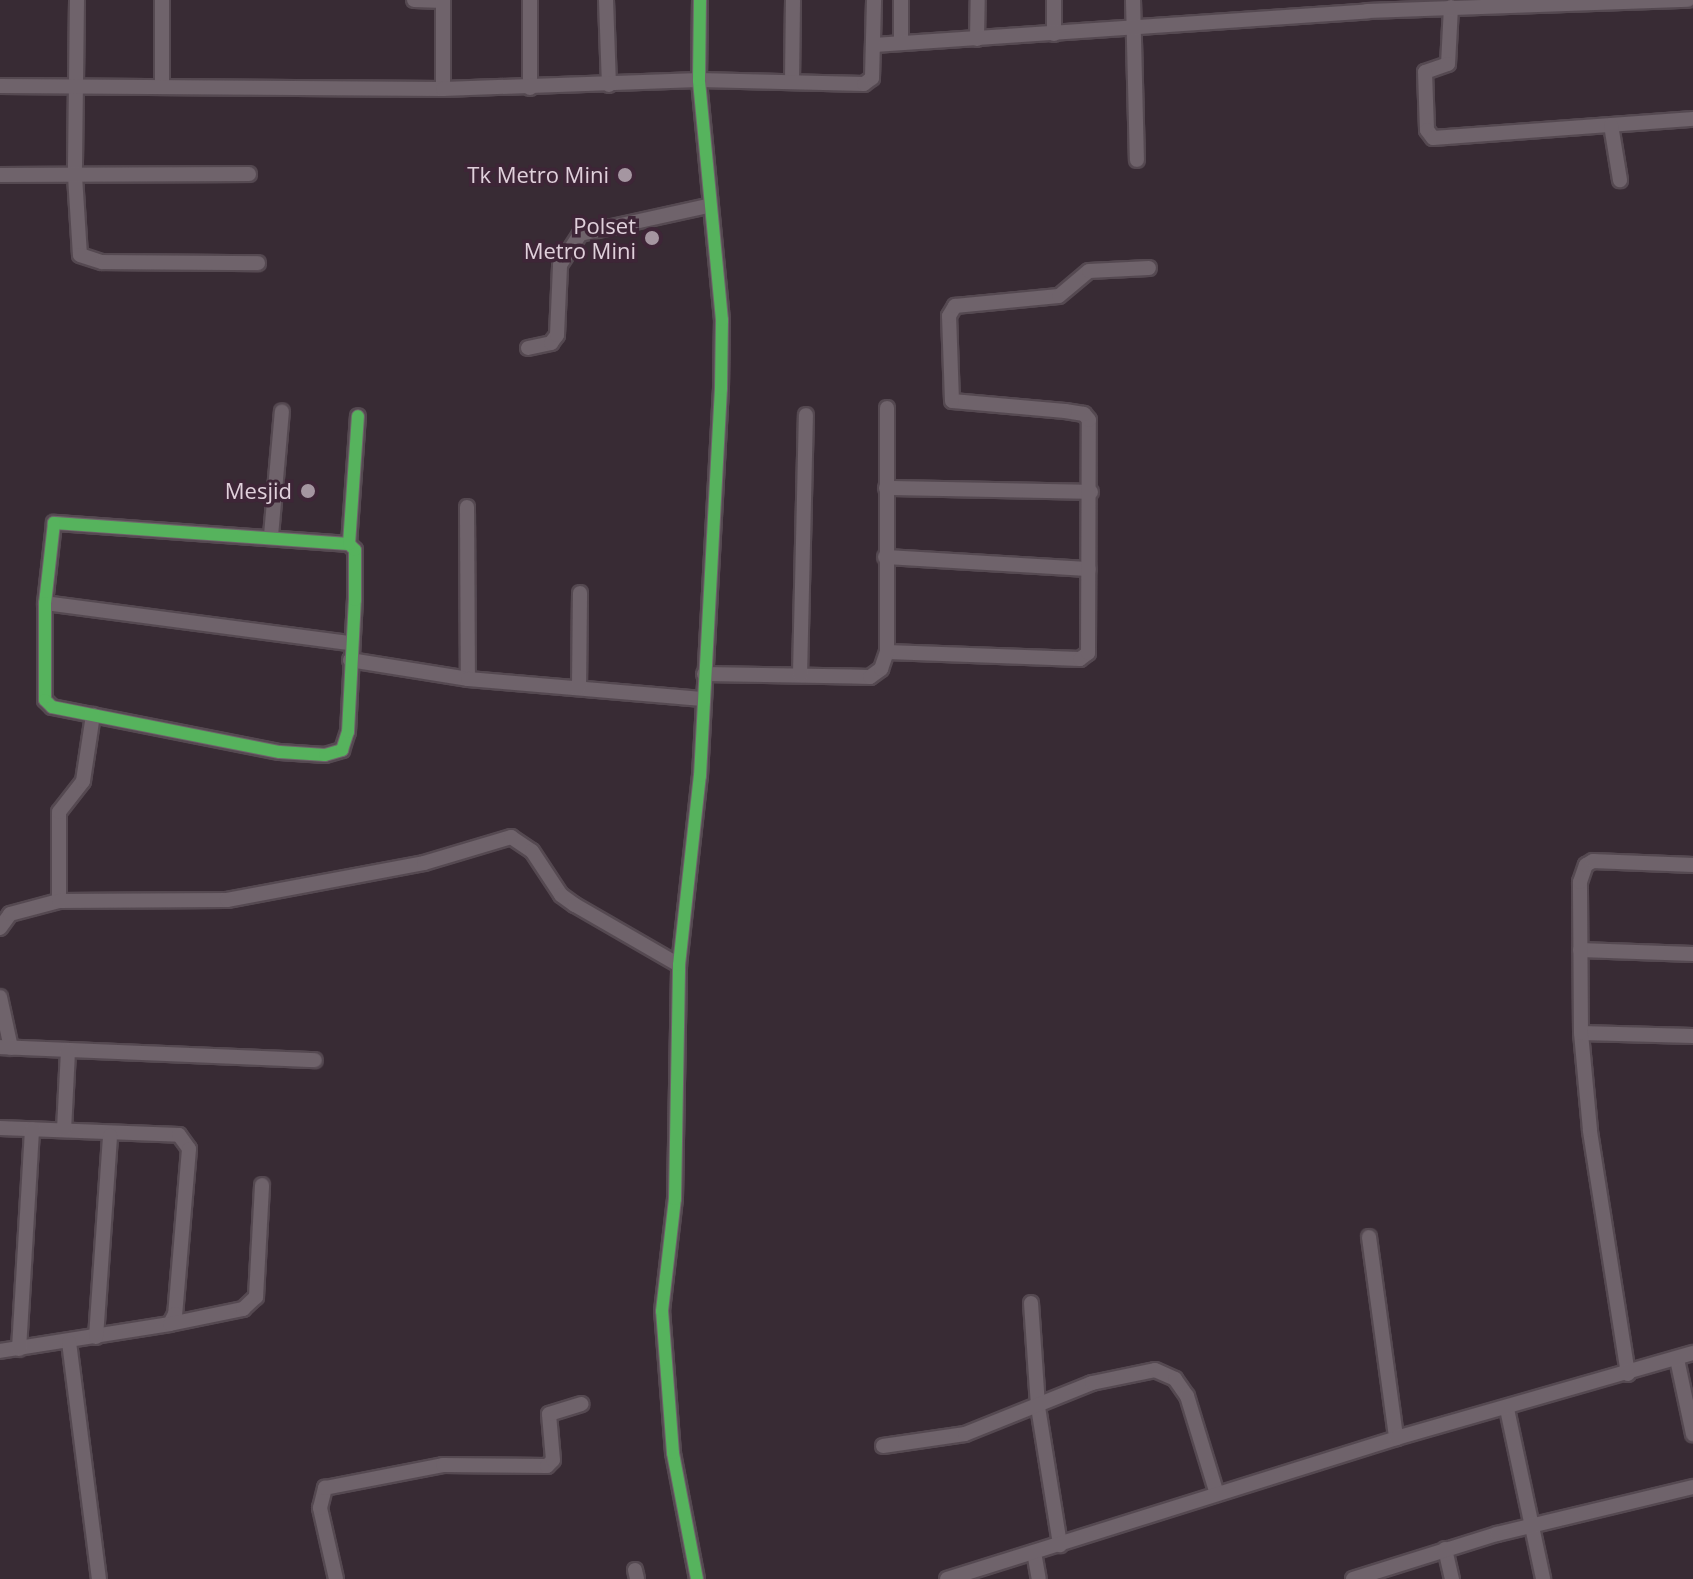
<!DOCTYPE html>
<style>
body{margin:0}
#map{position:relative;width:1693px;height:1579px;overflow:hidden;background:#382b34;font-family:"Open Sans",sans-serif}
div>[style]{position:absolute}
[style*='--x']{left:calc(var(--x)*1px);top:calc(var(--y)*1px);width:calc(var(--w)*1px);rotate:calc(var(--a)*1deg)}
.roads{filter:drop-shadow(2px 0 #554951) drop-shadow(-2px 0 #554951) drop-shadow(0 2px #554951) drop-shadow(0 -2px #554951)}
.minor>*{height:14px;margin:-7px;padding:0 7px;transform-origin:7px;border-radius:7px;background:#6f636b}
.cycleway>*{height:12px;margin:-6px;padding:0 6px;transform-origin:6px;border-radius:6px;background:#56b35d}
.dots>*{width:22px;height:22px;translate:-50% -50%;box-sizing:border-box;border:4px solid #3e2537;border-radius:50%}
span{translate:-50% -50%;white-space:nowrap;text-align:center;line-height:1.15;-webkit-text-stroke:7px #3e2537;paint-order:stroke}
.poi-label{font-size:22px;color:#e0d0db}
.right{translate:-100% -50%;text-align:right}
</style>
<div id="map">
<div class="roads">
<div class="minor">
<i style="--x:77;--y:0;--w:176;--a:90.7"></i>
<i style="--x:75;--y:176;--w:79;--a:86.4"></i>
<i style="--x:80;--y:255;--w:23;--a:18"></i>
<i style="--x:102;--y:262;--w:156;--a:0.4"></i>
<i style="--x:414;--y:0;--w:29;--a:2"></i>
<i style="--x:443;--y:0;--w:89;--a:90"></i>
<i style="--x:530;--y:0;--w:88;--a:90"></i>
<i style="--x:606;--y:0;--w:85;--a:88"></i>
<i style="--x:901;--y:0;--w:42;--a:90"></i>
<i style="--x:1054;--y:0;--w:34;--a:90"></i>
<i style="--x:1133;--y:0;--w:160;--a:88.6"></i>
<i style="--x:1451;--y:7;--w:57;--a:93"></i>
<i style="--x:1448;--y:64;--w:24;--a:161"></i>
<i style="--x:1425;--y:72;--w:58;--a:88"></i>
<i style="--x:1427;--y:130;--w:10;--a:53"></i>
<i style="--x:1433;--y:138;--w:261;--a:-4.2"></i>
<i style="--x:977;--y:39;--w:39;--a:-89"></i>
<i style="--x:874;--y:45;--w:494;--a:-3.9"></i>
<i style="--x:1367;--y:11;--w:321;--a:-2"></i>
<i style="--x:792;--y:82;--w:82;--a:-89.3"></i>
<i style="--x:162;--y:83;--w:83;--a:-90"></i>
<i style="--x:0;--y:86;--w:443;--a:0.4"></i>
<i style="--x:443;--y:89;--w:256;--a:-2"></i>
<i style="--x:699;--y:80;--w:165;--a:1.4"></i>
<i style="--x:864;--y:84;--w:10;--a:-37"></i>
<i style="--x:872;--y:78;--w:78;--a:-88.5"></i>
<i style="--x:1611;--y:125;--w:56;--a:80.7"></i>
<i style="--x:0;--y:175;--w:249;--a:-0.2"></i>
<i style="--x:528;--y:348;--w:24;--a:-12"></i>
<i style="--x:551;--y:343;--w:10;--a:-53"></i>
<i style="--x:557;--y:335;--w:70;--a:-87.5"></i>
<i style="--x:560;--y:265;--w:37;--a:-57"></i>
<i style="--x:580;--y:234;--w:130;--a:-12.4"></i>
<i style="--x:886;--y:488;--w:205;--a:1.1"></i>
<i style="--x:467;--y:507;--w:172;--a:89.7"></i>
<i style="--x:271;--y:536;--w:125;--a:-85"></i>
<i style="--x:349;--y:544;--w:296;--a:-175.9"></i>
<i style="--x:54;--y:523;--w:81;--a:96.4"></i>
<i style="--x:45;--y:603;--w:97;--a:90"></i>
<i style="--x:45;--y:700;--w:10;--a:45"></i>
<i style="--x:52;--y:707;--w:232;--a:11.2"></i>
<i style="--x:280;--y:752;--w:45;--a:3.8"></i>
<i style="--x:325;--y:755;--w:18;--a:-16"></i>
<i style="--x:342;--y:750;--w:19;--a:-72"></i>
<i style="--x:348;--y:732;--w:132;--a:-87"></i>
<i style="--x:355;--y:600;--w:50;--a:-90"></i>
<i style="--x:355;--y:550;--w:8;--a:-135"></i>
<i style="--x:349;--y:544;--w:128;--a:-86"></i>
<i style="--x:885;--y:557;--w:204;--a:3.4"></i>
<i style="--x:45;--y:603;--w:307;--a:7.5"></i>
<i style="--x:887;--y:652;--w:193;--a:2.1"></i>
<i style="--x:1080;--y:659;--w:10;--a:-37"></i>
<i style="--x:1088;--y:653;--w:233;--a:-89.8"></i>
<i style="--x:1089;--y:420;--w:8;--a:-130"></i>
<i style="--x:1084;--y:414;--w:19;--a:-171"></i>
<i style="--x:1065;--y:411;--w:113;--a:-174.9"></i>
<i style="--x:952;--y:401;--w:85;--a:-92"></i>
<i style="--x:949;--y:316;--w:12;--a:-59"></i>
<i style="--x:955;--y:306;--w:104;--a:-5.5"></i>
<i style="--x:1059;--y:296;--w:39;--a:-40"></i>
<i style="--x:1089;--y:271;--w:60;--a:-2.9"></i>
<i style="--x:350;--y:660;--w:120;--a:9.1"></i>
<i style="--x:468;--y:679;--w:235;--a:4.9"></i>
<i style="--x:704;--y:674;--w:166;--a:1"></i>
<i style="--x:870;--y:677;--w:14;--a:-36"></i>
<i style="--x:881;--y:669;--w:18;--a:-71"></i>
<i style="--x:887;--y:652;--w:244;--a:-90"></i>
<i style="--x:800;--y:675;--w:260;--a:-88.7"></i>
<i style="--x:579;--y:688;--w:95;--a:-89.4"></i>
<i style="--x:59;--y:901;--w:89;--a:-90"></i>
<i style="--x:59;--y:812;--w:39;--a:-52"></i>
<i style="--x:83;--y:781;--w:67;--a:-81.4"></i>
<i style="--x:0;--y:928;--w:17;--a:-54"></i>
<i style="--x:10;--y:914;--w:51;--a:-14.9"></i>
<i style="--x:59;--y:901;--w:168;--a:-0.3"></i>
<i style="--x:227;--y:900;--w:200;--a:-10.6"></i>
<i style="--x:424;--y:863;--w:91;--a:-16.6"></i>
<i style="--x:511;--y:837;--w:25;--a:34"></i>
<i style="--x:532;--y:851;--w:53;--a:56.6"></i>
<i style="--x:561;--y:895;--w:17;--a:36"></i>
<i style="--x:575;--y:905;--w:120;--a:30"></i>
<i style="--x:1580;--y:950;--w:113;--a:2"></i>
<i style="--x:0;--y:997;--w:52;--a:77.8"></i>
<i style="--x:1581;--y:1033;--w:112;--a:1.5"></i>
<i style="--x:0;--y:1047;--w:315;--a:2.4"></i>
<i style="--x:0;--y:1128;--w:179;--a:2.2"></i>
<i style="--x:179;--y:1135;--w:17;--a:54"></i>
<i style="--x:189;--y:1149;--w:166;--a:94.8"></i>
<i style="--x:175;--y:1314;--w:11;--a:117"></i>
<i style="--x:170;--y:1324;--w:172;--a:171"></i>
<i style="--x:64;--y:1130;--w:80;--a:-87.1"></i>
<i style="--x:1369;--y:1237;--w:203;--a:82.3"></i>
<i style="--x:1031;--y:1303;--w:104;--a:86.1"></i>
<i style="--x:1038;--y:1407;--w:140;--a:80.9"></i>
<i style="--x:170;--y:1324;--w:75;--a:-11.6"></i>
<i style="--x:243;--y:1309;--w:18;--a:-43"></i>
<i style="--x:256;--y:1297;--w:112;--a:-86.9"></i>
<i style="--x:96;--y:1337;--w:202;--a:-86"></i>
<i style="--x:69;--y:1342;--w:239;--a:82.8"></i>
<i style="--x:19;--y:1349;--w:220;--a:-86.6"></i>
<i style="--x:1677;--y:1359;--w:77;--a:78"></i>
<i style="--x:1628;--y:1374;--w:247;--a:-98.9"></i>
<i style="--x:1590;--y:1130;--w:97;--a:-95.3"></i>
<i style="--x:1581;--y:1033;--w:151;--a:-90.4"></i>
<i style="--x:1580;--y:882;--w:18;--a:-71"></i>
<i style="--x:1586;--y:865;--w:8;--a:-30"></i>
<i style="--x:1593;--y:861;--w:100;--a:2.3"></i>
<i style="--x:1507;--y:1409;--w:174;--a:78"></i>
<i style="--x:883;--y:1446;--w:83;--a:-8.3"></i>
<i style="--x:965;--y:1434;--w:137;--a:-21.9"></i>
<i style="--x:1092;--y:1383;--w:64;--a:-11.7"></i>
<i style="--x:1155;--y:1370;--w:22;--a:24"></i>
<i style="--x:1175;--y:1379;--w:21;--a:55"></i>
<i style="--x:1187;--y:1396;--w:102;--a:73"></i>
<i style="--x:1445;--y:1549;--w:31;--a:77"></i>
<i style="--x:1034;--y:1552;--w:27;--a:80"></i>
<i style="--x:635;--y:1570;--w:9;--a:77"></i>
<i style="--x:336;--y:1579;--w:73;--a:-102.7"></i>
<i style="--x:320;--y:1508;--w:21;--a:-76"></i>
<i style="--x:325;--y:1488;--w:120;--a:-11"></i>
<i style="--x:443;--y:1465;--w:104;--a:0.6"></i>
<i style="--x:547;--y:1466;--w:8;--a:-45"></i>
<i style="--x:553;--y:1460;--w:46;--a:-95"></i>
<i style="--x:549;--y:1414;--w:34;--a:-17"></i>
<i style="--x:697;--y:1579;--w:128;--a:-100.8"></i>
<i style="--x:673;--y:1453;--w:142;--a:-94.4"></i>
<i style="--x:662;--y:1311;--w:113;--a:-83.4"></i>
<i style="--x:675;--y:1199;--w:234;--a:-89"></i>
<i style="--x:679;--y:965;--w:190;--a:-83.7"></i>
<i style="--x:700;--y:776;--w:388;--a:-86.9"></i>
<i style="--x:721;--y:389;--w:69;--a:-89.2"></i>
<i style="--x:722;--y:320;--w:241;--a:-95.5"></i>
<i style="--x:699;--y:80;--w:80;--a:-89.3"></i>
<i style="--x:947;--y:1579;--w:471;--a:-17.4"></i>
<i style="--x:1396;--y:1438;--w:309;--a:-16"></i>
<i style="--x:1353;--y:1579;--w:151;--a:-17.4"></i>
<i style="--x:1497;--y:1534;--w:202;--a:-13.5"></i>
</div>
</div>
<div class="cycleway">
<i style="--x:349;--y:544;--w:296;--a:-175.9"></i>
<i style="--x:54;--y:523;--w:81;--a:96.4"></i>
<i style="--x:45;--y:603;--w:97;--a:90"></i>
<i style="--x:45;--y:700;--w:10;--a:45"></i>
<i style="--x:52;--y:707;--w:232;--a:11.2"></i>
<i style="--x:280;--y:752;--w:45;--a:3.8"></i>
<i style="--x:325;--y:755;--w:18;--a:-16"></i>
<i style="--x:342;--y:750;--w:19;--a:-72"></i>
<i style="--x:348;--y:732;--w:132;--a:-87"></i>
<i style="--x:355;--y:600;--w:50;--a:-90"></i>
<i style="--x:355;--y:550;--w:8;--a:-135"></i>
<i style="--x:349;--y:544;--w:128;--a:-86"></i>
<i style="--x:697;--y:1579;--w:128;--a:-100.8"></i>
<i style="--x:673;--y:1453;--w:142;--a:-94.4"></i>
<i style="--x:662;--y:1311;--w:113;--a:-83.4"></i>
<i style="--x:675;--y:1199;--w:234;--a:-89"></i>
<i style="--x:679;--y:965;--w:190;--a:-83.7"></i>
<i style="--x:700;--y:776;--w:388;--a:-86.9"></i>
<i style="--x:721;--y:389;--w:69;--a:-89.2"></i>
<i style="--x:722;--y:320;--w:241;--a:-95.5"></i>
<i style="--x:699;--y:80;--w:80;--a:-89.3"></i>
</div>
<div class="dots">
<i style="left:625px;top:175px;background:#a596a1"></i>
<i style="left:652px;top:238px;background:#a596a1"></i>
<i style="left:308px;top:491px;background:#a596a1"></i>
</div>
<div class="poi-label">
<span class="right" style="left:609px;top:175px">Tk Metro Mini</span>
<span class="right" style="left:636px;top:238px">Polset<br>Metro Mini</span>
<span class="right" style="left:292px;top:491px">Mesjid</span>
</div>
</div>
